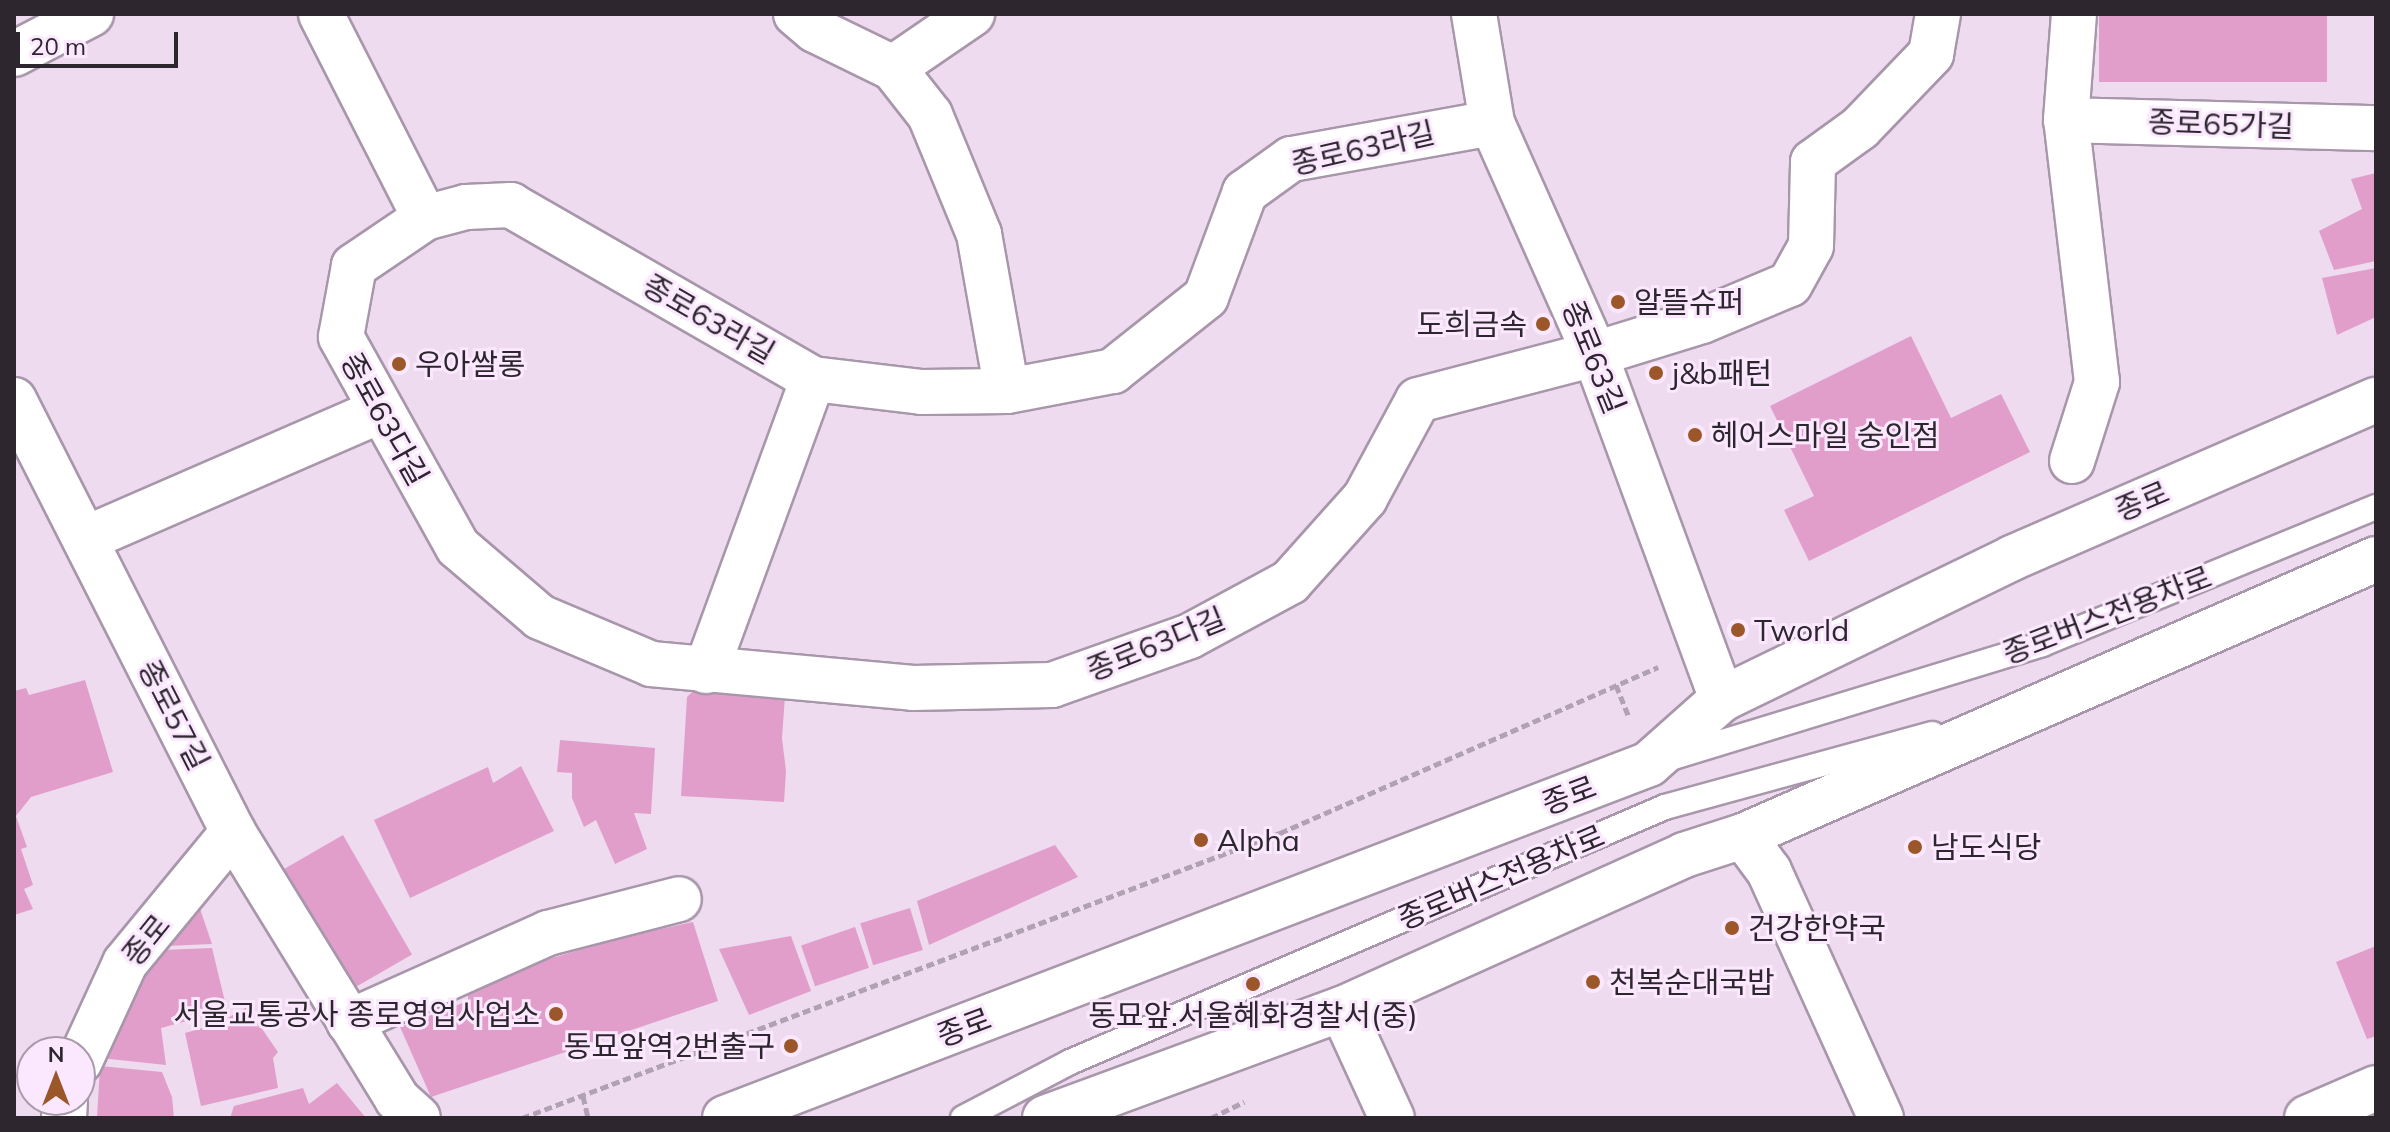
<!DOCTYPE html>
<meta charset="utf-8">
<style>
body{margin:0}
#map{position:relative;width:2390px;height:1132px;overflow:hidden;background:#eedbf0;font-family:Mulish,"Noto Sans KR",sans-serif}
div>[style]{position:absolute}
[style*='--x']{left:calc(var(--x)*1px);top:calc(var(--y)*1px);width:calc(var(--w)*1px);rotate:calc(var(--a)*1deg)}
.building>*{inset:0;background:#e19eca;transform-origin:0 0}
.path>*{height:5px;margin-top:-2.5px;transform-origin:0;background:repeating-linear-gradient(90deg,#b1a2b3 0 8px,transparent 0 12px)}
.roads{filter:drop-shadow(2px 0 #a896aa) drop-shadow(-2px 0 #a896aa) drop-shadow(0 2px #a896aa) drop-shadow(0 -2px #a896aa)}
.service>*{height:24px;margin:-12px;padding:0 12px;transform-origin:12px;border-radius:12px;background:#fff}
.minor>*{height:44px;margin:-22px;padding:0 22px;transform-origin:22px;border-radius:22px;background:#fff}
.primary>*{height:44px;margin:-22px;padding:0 22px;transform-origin:22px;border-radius:22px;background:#fff}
.dots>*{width:22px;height:22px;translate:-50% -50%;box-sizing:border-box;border:4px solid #fbe8fe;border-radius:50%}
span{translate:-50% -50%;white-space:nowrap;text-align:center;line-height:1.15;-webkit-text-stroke:6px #fbe8fe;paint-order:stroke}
.street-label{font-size:30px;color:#2d262e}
.poi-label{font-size:30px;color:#2d262e}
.left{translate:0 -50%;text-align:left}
.right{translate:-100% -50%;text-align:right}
.frame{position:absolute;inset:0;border:16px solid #2d262e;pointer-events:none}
.north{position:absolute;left:16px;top:1036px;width:80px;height:80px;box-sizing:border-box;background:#fbe8fe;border:2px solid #a99aab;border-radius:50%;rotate:0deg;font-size:22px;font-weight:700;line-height:32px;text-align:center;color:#2d262e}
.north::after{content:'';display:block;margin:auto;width:28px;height:36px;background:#9b5729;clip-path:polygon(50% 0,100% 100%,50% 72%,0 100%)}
.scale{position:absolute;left:16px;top:32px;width:162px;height:36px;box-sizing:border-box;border:4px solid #2d262e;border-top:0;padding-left:10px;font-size:24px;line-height:28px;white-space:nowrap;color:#2d262e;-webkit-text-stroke:6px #fbe8fe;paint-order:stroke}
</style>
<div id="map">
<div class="building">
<i style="left:2099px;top:14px;width:228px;height:68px"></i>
<i style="clip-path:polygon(2376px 173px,2376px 261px,2334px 270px,2319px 231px,2362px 209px,2351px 179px)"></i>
<i style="clip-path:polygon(2376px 268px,2376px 317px,2337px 335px,2322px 278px)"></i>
<i style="clip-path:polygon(1911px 336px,1951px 418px,2001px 394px,2030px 452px,1809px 561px,1784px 510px,1814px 496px,1770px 406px)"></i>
<i style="clip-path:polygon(85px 680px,113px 772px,31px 797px,16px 816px,27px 847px,21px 849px,33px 885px,24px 889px,33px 909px,14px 915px,14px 691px,26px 688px,29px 695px)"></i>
<i style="clip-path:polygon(693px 691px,785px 696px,782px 738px,786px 771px,784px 802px,681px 796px,687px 697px)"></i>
<i style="clip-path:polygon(560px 740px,655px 748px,651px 814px,634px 813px,647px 849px,615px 864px,596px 820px,584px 827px,572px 798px,572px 773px,557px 772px)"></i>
<i style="clip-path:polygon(521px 766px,554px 831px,410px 898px,374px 820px,488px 767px,493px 783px)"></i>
<i style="left:343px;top:835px;width:138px;height:78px;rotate:60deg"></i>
<i style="clip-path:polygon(1055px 845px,1078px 877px,929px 945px,917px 901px)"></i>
<i style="clip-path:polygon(197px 900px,212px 944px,166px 946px)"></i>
<i style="left:910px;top:908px;width:44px;height:52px;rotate:73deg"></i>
<i style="clip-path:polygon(693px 922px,718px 1001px,431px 1097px,400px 1027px,468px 1001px,468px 990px,512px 970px,619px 938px)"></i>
<i style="left:855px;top:927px;width:43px;height:57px;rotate:71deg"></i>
<i style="clip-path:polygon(791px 936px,811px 991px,749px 1015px,719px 949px)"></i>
<i style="clip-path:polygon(2376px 946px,2376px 1036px,2367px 1039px,2336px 962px)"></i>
<i style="clip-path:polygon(212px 948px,227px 1010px,161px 1028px,166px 1065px,100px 1058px,101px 1031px,161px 950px)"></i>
<i style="clip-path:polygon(247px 1007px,278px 1052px,273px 1058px,278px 1088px,201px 1106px,185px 1033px,217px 1024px)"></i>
<i style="clip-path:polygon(100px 1066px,162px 1072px,172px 1097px,174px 1118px,97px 1118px)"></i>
<i style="clip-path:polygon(337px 1083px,366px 1118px,230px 1118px,234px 1106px,303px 1088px,309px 1104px)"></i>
</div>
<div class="path">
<i style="--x:1616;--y:685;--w:35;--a:68"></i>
<i style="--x:583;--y:1096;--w:23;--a:77"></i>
<i style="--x:522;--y:1118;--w:810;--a:-20.61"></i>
<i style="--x:1280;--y:833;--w:413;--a:-23.7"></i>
<i style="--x:1211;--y:1118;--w:37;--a:-26"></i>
</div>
<div class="roads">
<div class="service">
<i style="--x:1667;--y:759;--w:392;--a:-17"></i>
<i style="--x:2042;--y:644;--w:361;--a:-22.3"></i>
<i style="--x:963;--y:1118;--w:121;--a:-27.6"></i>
<i style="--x:1070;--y:1062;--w:647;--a:-23.2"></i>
<i style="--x:1665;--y:807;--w:277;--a:-15.3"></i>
</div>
<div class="minor">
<i style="--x:321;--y:14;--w:229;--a:63"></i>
<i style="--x:796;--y:14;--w:25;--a:40"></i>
<i style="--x:815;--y:30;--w:87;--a:26"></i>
<i style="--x:893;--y:68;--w:60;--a:51.8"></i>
<i style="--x:930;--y:115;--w:129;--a:67.6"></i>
<i style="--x:979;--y:234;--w:159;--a:79.9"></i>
<i style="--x:1474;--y:14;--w:110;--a:80.6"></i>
<i style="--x:1492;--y:123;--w:253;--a:66"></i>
<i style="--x:1595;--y:354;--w:368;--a:69.8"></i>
<i style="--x:14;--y:54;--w:87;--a:-27.5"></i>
<i style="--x:893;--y:68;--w:96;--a:-34.4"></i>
<i style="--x:2066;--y:120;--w:310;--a:1.5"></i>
<i style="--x:1492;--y:123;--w:204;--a:169.8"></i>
<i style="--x:1291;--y:159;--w:57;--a:144.3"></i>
<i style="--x:1245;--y:192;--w:112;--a:110.4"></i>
<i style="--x:1206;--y:297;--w:119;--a:141.5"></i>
<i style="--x:1113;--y:371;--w:108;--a:169.3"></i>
<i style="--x:1007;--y:391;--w:85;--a:179.3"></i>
<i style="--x:922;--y:392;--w:110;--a:-173.2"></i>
<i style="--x:813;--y:379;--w:349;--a:-150.1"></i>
<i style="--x:511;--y:205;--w:45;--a:177.5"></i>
<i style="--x:466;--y:207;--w:42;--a:165"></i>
<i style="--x:425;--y:218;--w:86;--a:145.9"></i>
<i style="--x:354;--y:266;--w:72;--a:100.4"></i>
<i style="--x:341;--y:337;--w:240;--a:60.9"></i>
<i style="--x:458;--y:547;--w:108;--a:40.5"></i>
<i style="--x:540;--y:617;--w:121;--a:22.9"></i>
<i style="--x:651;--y:664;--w:263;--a:5.2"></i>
<i style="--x:913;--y:688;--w:139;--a:-1.2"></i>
<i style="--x:1052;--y:685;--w:146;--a:-19.5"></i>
<i style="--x:1190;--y:636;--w:114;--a:-28.4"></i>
<i style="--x:1290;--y:582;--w:113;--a:-48.2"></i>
<i style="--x:1365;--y:498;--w:111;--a:-61.6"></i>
<i style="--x:1418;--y:400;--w:183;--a:-14.6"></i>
<i style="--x:1595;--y:354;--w:112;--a:-17.1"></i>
<i style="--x:1702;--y:321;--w:95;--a:-22.8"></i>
<i style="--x:1790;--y:284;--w:43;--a:-61.1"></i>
<i style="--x:1811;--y:246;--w:84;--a:-88.6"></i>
<i style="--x:1813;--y:162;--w:58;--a:-35.9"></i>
<i style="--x:1860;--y:128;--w:103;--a:-46.2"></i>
<i style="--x:1931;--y:54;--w:41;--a:-80.1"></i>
<i style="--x:14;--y:400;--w:484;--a:63.1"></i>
<i style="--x:233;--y:832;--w:313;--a:58.4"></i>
<i style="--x:397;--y:1099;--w:28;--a:42"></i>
<i style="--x:2072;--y:461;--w:83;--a:-72.4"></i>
<i style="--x:2097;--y:382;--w:264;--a:-96.7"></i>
<i style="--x:2066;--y:120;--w:106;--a:-85.7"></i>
<i style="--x:85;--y:539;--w:323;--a:-23.5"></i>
<i style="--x:706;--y:671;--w:311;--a:-69.9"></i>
<i style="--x:1743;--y:836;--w:44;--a:53.4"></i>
<i style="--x:1769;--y:871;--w:271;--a:65.6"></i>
<i style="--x:1342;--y:1009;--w:120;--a:65.4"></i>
<i style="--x:349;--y:1022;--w:218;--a:-24.1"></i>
<i style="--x:548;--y:933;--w:135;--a:-14.5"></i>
<i style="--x:80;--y:1061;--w:108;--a:-65.3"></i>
<i style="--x:125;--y:963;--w:170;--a:-50.5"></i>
<i style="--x:64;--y:1118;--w:18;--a:-87"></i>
<i style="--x:2307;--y:1118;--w:75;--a:-23.5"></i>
</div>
<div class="primary">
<i style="--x:725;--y:1118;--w:989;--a:-20.96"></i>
<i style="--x:1649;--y:764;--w:98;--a:-41.7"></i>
<i style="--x:1722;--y:699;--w:322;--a:-25.9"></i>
<i style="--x:2012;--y:558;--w:397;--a:-23.5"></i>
<i style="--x:1045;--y:1118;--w:316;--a:-20.2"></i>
<i style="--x:1342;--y:1009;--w:375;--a:-24.2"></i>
<i style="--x:1684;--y:855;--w:62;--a:-17.9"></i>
<i style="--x:1743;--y:836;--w:691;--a:-23.63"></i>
</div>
</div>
<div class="dots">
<i style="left:1618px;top:302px;background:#9b5729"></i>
<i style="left:1543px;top:324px;background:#9b5729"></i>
<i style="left:399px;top:364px;background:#9b5729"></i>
<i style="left:1656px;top:373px;background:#9b5729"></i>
<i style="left:1695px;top:435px;background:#9b5729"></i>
<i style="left:1738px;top:630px;background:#9b5729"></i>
<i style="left:1201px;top:840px;background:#9b5729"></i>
<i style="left:1915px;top:847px;background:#9b5729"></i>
<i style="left:1732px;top:928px;background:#9b5729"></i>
<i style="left:1593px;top:982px;background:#9b5729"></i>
<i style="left:1253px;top:984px;background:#9b5729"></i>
<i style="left:556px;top:1014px;background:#9b5729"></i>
<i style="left:791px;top:1046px;background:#9b5729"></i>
</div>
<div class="street-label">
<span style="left:2221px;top:124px;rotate:2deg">종로65가길</span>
<span style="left:1363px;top:148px;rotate:-13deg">종로63라길</span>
<span style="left:709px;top:319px;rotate:30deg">종로63라길</span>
<span style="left:1594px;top:357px;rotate:68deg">종로63길</span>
<span style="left:385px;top:419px;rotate:61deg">종로63다길</span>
<span style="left:2142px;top:501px;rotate:-23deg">종로</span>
<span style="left:2107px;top:615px;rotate:-21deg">종로버스전용차로</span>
<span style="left:1156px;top:644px;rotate:-22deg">종로63다길</span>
<span style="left:174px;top:715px;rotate:63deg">종로57길</span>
<span style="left:1569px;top:795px;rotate:-21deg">종로</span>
<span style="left:1501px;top:877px;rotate:-23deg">종로버스전용차로</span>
<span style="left:146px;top:940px;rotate:-51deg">종로</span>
<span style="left:964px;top:1027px;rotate:-21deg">종로</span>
</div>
<div class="poi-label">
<span class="left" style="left:1634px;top:302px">알뜰슈퍼</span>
<span class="right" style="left:1527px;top:324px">도희금속</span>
<span class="left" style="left:415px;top:364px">우아쌀롱</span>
<span class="left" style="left:1672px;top:373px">j&amp;b패턴</span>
<span class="left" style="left:1711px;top:435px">헤어스마일 숭인점</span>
<span class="left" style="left:1754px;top:630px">Tworld</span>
<span class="left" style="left:1217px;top:840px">Alpha</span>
<span class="left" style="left:1931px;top:847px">남도식당</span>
<span class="left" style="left:1748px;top:928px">건강한약국</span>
<span class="left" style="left:1609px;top:982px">천복순대국밥</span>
<span class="right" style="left:540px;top:1014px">서울교통공사 종로영업사업소</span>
<span style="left:1253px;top:1015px">동묘앞.서울혜화경찰서(중)</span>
<span class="right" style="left:775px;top:1046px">동묘앞역2번출구</span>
</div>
<div class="frame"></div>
<div class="north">N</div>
<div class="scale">20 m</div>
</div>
